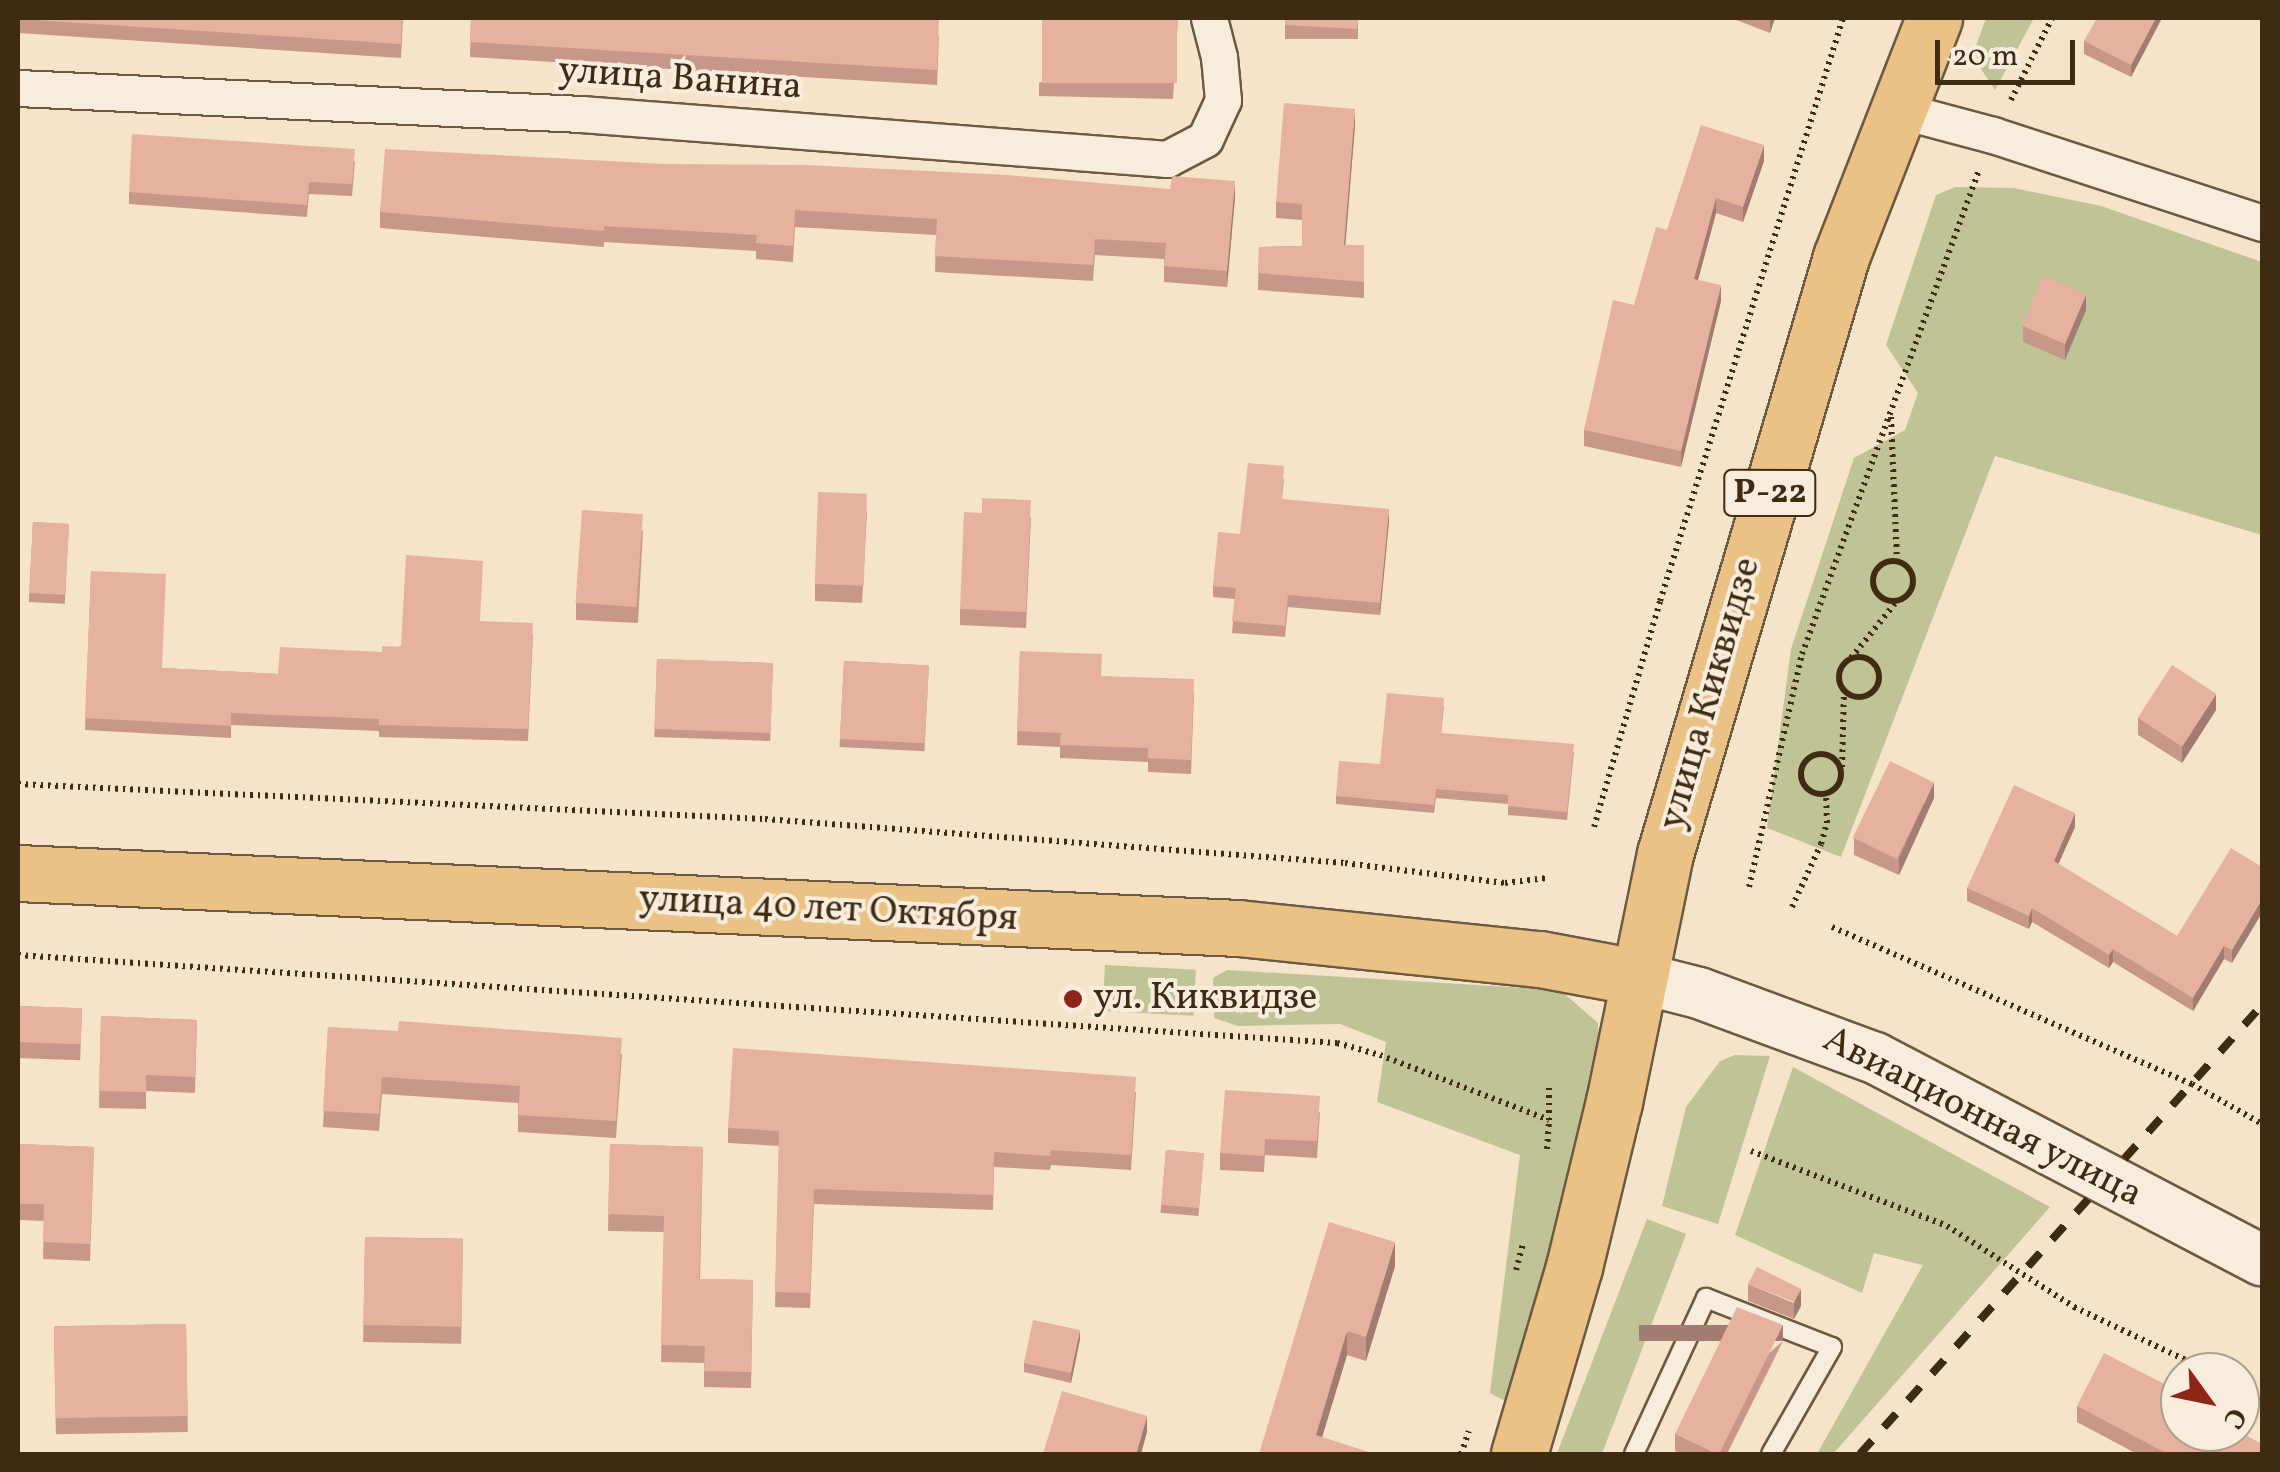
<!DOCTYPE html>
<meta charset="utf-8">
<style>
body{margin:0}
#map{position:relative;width:2280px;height:1472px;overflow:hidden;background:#f5e4ca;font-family:Vollkorn,serif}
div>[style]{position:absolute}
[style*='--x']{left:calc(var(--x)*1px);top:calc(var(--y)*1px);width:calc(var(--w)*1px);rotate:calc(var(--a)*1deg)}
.green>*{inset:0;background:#bfc395;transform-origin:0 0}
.path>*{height:6px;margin-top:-3px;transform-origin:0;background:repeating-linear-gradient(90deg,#3e2b12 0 2.5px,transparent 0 7.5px)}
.path>.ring{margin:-3px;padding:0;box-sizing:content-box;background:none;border:6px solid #3e2b12;border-radius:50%}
.roads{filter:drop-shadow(2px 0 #6c5940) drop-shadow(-2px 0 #6c5940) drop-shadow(0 2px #6c5940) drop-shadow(0 -2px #6c5940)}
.service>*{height:18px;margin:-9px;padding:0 9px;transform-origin:9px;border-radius:9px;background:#f8eddd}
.minor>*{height:35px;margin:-17.5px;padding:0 17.5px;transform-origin:17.5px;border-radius:17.5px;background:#f8eddd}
.secondary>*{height:50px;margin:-25px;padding:0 25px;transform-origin:25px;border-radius:25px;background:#f8eddd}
.primary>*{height:55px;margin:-27.5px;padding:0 27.5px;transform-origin:27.5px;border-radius:27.5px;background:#eac285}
.rail>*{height:8px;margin-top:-4px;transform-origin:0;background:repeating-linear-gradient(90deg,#3e2b12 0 18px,transparent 0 36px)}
.wall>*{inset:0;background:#c7988a;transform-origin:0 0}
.shaded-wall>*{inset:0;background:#a27c70;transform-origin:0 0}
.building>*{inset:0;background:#e7b1a0;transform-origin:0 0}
.dots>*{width:28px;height:28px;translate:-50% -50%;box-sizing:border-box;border:5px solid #f8eddd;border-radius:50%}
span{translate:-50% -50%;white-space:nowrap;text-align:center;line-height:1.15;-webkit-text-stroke:8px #f8eddd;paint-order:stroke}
.shield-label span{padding:2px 8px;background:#f8eddd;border:2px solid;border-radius:8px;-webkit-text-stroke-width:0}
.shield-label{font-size:35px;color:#3e2b12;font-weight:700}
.street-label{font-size:38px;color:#3e2b12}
.poi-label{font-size:38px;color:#3e2b12}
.left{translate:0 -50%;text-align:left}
.frame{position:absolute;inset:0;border:20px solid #3e2b12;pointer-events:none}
.north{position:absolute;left:2160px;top:1352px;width:100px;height:100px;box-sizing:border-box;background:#f8eddd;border:2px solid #ae9f8c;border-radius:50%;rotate:123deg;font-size:28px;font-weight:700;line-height:40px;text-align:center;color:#3e2b12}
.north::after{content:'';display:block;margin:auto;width:35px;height:45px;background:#8f2418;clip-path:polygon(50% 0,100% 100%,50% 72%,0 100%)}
.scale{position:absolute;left:1935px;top:40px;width:140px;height:45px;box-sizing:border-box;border:5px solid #3e2b12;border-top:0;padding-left:12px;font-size:30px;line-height:35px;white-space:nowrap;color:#3e2b12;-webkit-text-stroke:8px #f8eddd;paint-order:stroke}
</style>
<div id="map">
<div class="green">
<i style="clip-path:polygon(1986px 18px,2034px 18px,1995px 90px,1979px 66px,1975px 49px)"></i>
<i style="clip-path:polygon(1955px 187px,2014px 188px,2101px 206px,2262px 262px,2262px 535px,1995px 456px,1841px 857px,1767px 828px,1791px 649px,1854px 458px,1905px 430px,1918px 393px,1886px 345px,1936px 195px)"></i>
<i style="left:1105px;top:965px;width:91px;height:46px;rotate:3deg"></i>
<i style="clip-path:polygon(1227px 970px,1560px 990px,1598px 1023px,1600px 1077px,1505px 1401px,1490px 1393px,1520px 1155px,1377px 1102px,1386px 1042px,1340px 1024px,1238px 1026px,1214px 1018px,1213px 978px)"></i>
<i style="clip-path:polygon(1735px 1055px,1770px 1056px,1718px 1224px,1662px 1206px,1686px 1107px,1720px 1061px)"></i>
<i style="clip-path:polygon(1793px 1067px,2050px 1207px,1833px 1454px,1817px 1454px,1923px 1265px,1874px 1253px,1862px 1293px,1735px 1235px)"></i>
<i style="left:1647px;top:1219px;width:42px;height:251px;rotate:21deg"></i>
</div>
<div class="path">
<i style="--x:2011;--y:100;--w:92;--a:-63.4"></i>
<i style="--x:1891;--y:417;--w:144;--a:87.6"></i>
<i class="ring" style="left:1873px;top:561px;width:34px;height:34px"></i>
<i class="ring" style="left:1839px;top:657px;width:34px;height:34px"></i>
<i style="--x:1851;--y:658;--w:73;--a:-51.1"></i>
<i class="ring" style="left:1801px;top:754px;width:34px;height:34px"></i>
<i style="--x:1842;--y:767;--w:76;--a:-88.5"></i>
<i style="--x:18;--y:784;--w:748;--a:2.68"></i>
<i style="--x:765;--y:819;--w:582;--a:4.34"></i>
<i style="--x:1345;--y:863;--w:161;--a:7.1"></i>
<i style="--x:1505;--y:883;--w:42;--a:-6.8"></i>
<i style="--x:1594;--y:827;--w:235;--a:-73.7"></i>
<i style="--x:1660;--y:601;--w:611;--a:-72.57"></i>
<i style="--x:1749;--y:887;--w:239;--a:-77.2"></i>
<i style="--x:1802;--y:654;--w:515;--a:-69.91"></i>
<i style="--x:1792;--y:907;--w:69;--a:-65.3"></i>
<i style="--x:1821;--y:844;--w:22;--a:-74"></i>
<i style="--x:1827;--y:823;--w:29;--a:-92"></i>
<i style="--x:1832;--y:927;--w:393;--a:23.6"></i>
<i style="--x:2192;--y:1084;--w:81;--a:29.7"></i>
<i style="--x:18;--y:955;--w:1322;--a:3.82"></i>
<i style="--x:1337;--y:1043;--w:45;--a:15.6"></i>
<i style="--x:1380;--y:1055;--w:181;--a:21"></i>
<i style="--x:1549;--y:1120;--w:37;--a:-90"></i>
<i style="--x:1547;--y:1149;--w:29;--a:-86"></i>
<i style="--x:1751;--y:1151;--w:210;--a:20.9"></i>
<i style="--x:1947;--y:1226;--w:151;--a:32.5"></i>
<i style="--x:2074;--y:1307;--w:152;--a:25.4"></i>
<i style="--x:1516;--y:1270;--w:28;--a:-75"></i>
<i style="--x:2240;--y:1386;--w:24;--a:24"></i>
<i style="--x:1461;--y:1454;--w:24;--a:-71"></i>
</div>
<div class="roads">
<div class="service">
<i style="--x:1634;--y:1454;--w:172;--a:-65.2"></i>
<i style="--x:1706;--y:1298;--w:135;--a:21.3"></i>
<i style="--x:1832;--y:1347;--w:123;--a:119.7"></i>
</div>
<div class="minor">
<i style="--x:18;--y:88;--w:564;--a:2.64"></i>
<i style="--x:581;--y:114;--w:588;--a:4.39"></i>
<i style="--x:1167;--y:159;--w:43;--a:-27.8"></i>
<i style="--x:1205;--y:139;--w:43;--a:-65.2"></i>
<i style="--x:1223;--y:100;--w:43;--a:-95.3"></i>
<i style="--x:1219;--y:57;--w:40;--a:-104.4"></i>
<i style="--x:1895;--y:109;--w:101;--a:14.9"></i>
<i style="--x:1993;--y:135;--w:283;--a:18.1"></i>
</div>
<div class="secondary">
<i style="--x:1636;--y:977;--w:65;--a:14.3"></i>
<i style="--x:1699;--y:993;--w:188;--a:20.3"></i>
<i style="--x:1875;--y:1058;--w:437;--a:27.6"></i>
</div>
<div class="primary">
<i style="--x:18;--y:873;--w:1221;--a:2.58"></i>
<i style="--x:1238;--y:928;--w:304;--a:5.9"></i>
<i style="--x:1540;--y:959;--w:98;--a:10.6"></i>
<i style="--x:1519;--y:1454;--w:195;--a:-73.6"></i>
<i style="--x:1574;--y:1267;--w:170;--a:-76.4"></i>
<i style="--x:1614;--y:1102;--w:253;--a:-78.4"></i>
<i style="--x:1665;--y:854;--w:622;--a:-73.57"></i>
<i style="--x:1841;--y:257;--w:256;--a:-68.7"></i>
</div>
</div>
<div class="rail">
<i style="--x:1860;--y:1454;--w:603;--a:-48.16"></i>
</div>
<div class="wall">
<i style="clip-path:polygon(18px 18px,403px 18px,401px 58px,18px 33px)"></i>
<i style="clip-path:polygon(471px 18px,939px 36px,937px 85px,470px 57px)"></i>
<i style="clip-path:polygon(1178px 18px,1173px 99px,1039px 96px,1039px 83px)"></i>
<i style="left:1285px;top:18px;width:73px;height:21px"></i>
<i style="clip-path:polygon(1731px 18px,1775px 18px,1770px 33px)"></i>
<i style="clip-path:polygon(2162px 18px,2131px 77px,2084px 54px,2084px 41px)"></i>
<i style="clip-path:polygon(1355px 125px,1345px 245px,1364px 245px,1364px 298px,1258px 290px,1259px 247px,1302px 246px,1302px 220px,1276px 218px,1276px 202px)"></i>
<i style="clip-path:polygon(355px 161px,352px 196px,309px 194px,307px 217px,129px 204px,129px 192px)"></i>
<i style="clip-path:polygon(1764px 161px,1743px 222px,1716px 213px,1698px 280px,1721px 301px,1681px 467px,1584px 446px,1584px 430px,1667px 230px)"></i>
<i style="clip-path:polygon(1235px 197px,1227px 287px,1164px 282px,1164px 259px,1095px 255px,1093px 281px,935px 272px,936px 235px,795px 227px,793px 262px,756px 259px,756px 251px,604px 242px,604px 247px,380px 228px,380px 212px)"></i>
<i style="clip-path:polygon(2086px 310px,2065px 360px,2023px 342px,2023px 326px)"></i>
<i style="clip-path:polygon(1284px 478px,1282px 499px,1389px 521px,1380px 615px,1288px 607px,1285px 637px,1232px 633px,1235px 599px,1213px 597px,1213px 586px,1240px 534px)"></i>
<i style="clip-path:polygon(867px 511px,862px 603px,815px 601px,815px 584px)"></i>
<i style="clip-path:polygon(982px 513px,1031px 517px,1026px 628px,960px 625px,960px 609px)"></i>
<i style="left:33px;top:522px;width:36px;height:80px;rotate:3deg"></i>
<i style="clip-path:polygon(643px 530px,638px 623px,576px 620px,576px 603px)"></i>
<i style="clip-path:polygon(91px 571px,162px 668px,278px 674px,382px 652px,481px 621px,533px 635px,528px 741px,379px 737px,379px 731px,231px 725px,231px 738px,85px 730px)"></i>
<i style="clip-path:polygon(1020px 651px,1102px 676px,1194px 693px,1191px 774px,1148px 772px,1148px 762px,1060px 758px,1060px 747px,1017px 745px)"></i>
<i style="left:657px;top:659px;width:116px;height:78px;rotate:2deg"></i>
<i style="left:844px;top:661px;width:85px;height:86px;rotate:3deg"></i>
<i style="clip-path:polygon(1444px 706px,1441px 734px,1574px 752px,1567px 820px,1508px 815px,1508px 804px,1436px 798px,1434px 813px,1336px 804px,1336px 796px,1380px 764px)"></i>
<i style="clip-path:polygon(2216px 710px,2182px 763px,2138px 735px,2138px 718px)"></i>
<i style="clip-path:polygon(1934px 798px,1899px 875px,1854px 855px,1854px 838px)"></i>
<i style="clip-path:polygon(2075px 827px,2058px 864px,2177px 936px,2262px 867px,2232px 963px,2224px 959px,2193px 1011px,2113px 962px,2109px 968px,2032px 922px,2029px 929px,1967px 901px,1967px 888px)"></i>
<i style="left:18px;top:1006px;width:64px;height:52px;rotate:2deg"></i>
<i style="clip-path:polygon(101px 1016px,197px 1020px,195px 1093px,146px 1091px,146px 1109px,99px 1108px)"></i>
<i style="clip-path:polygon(328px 1027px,622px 1054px,616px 1138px,518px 1132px,518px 1103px,382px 1094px,379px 1131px,323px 1127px)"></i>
<i style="clip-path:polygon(1136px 1092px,1131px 1170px,1051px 1165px,1050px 1170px,994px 1167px,993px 1210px,814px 1204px,810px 1308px,775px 1307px,779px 1146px,728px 1143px,728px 1128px)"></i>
<i style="clip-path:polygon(1320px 1112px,1317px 1158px,1265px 1155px,1264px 1172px,1220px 1170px,1220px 1153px)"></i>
<i style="clip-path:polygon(18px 1144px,94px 1147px,90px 1261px,43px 1259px,44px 1221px,18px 1220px)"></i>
<i style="clip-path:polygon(610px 1144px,703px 1147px,700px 1279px,753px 1280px,751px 1388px,704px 1387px,704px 1363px,661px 1362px,664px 1232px,608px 1231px)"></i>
<i style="left:1166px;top:1150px;width:38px;height:63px;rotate:5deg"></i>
<i style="left:365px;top:1237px;width:98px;height:105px;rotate:1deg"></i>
<i style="clip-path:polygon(1395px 1266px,1366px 1361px,1347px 1355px,1322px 1437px,1259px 1454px)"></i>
<i style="clip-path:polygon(1748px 1284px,1801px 1306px,1794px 1319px,1748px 1301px)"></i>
<i style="left:186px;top:1324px;width:108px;height:132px;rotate:89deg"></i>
<i style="clip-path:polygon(1080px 1339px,1071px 1383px,1024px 1372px,1024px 1363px)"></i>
<i style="clip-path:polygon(1783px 1341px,1727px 1454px,1683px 1454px,1675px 1451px,1675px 1434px)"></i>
<i style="clip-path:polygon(2077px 1406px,2180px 1432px,2262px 1454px,2137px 1454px,2077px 1422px)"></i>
</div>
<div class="shaded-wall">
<i style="clip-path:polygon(1770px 18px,1775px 18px,1770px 33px)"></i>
<i style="clip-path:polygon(2156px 18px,2162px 18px,2131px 77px,2131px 65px)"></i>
<i style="clip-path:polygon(1355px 109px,1355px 125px,1344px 262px,1344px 245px)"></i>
<i style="clip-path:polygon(1764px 145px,1764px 161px,1743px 222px,1743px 207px)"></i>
<i style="clip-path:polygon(1235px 181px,1235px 197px,1227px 287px,1227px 271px)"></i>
<i style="clip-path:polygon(1716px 198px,1716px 213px,1694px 295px,1694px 279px)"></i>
<i style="clip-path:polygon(1721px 285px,1721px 301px,1681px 467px,1681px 451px)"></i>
<i style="clip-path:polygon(2086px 294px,2086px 310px,2065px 360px,2065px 343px)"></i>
<i style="clip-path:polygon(1389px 509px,1389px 521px,1380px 615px,1380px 603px)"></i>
<i style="clip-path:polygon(2216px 694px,2216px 710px,2182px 763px,2182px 747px)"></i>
<i style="clip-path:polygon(1934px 782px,1934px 798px,1899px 875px,1899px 858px)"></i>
<i style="clip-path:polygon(2075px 813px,2075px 827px,2054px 874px,2054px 861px)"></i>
<i style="clip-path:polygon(2262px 899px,2262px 913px,2232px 963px,2232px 950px)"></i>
<i style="clip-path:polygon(2032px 908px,2032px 922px,2029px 929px,2029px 916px)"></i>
<i style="clip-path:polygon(2224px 946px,2224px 959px,2193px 1011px,2193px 998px)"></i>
<i style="clip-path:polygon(2113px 949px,2113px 962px,2109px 968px,2109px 955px)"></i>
<i style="clip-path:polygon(1395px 1242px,1395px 1266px,1366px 1361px,1366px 1337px)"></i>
<i style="clip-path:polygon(1801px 1289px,1801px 1306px,1794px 1319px,1794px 1302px)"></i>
<i style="left:1783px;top:1325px;width:16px;height:144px;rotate:90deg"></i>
<i style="clip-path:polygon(1080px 1330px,1080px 1339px,1071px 1383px,1071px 1374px)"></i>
<i style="clip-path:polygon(1347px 1331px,1347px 1355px,1317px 1454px,1316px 1435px)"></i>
<i style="clip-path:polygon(1147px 1416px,1147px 1432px,1141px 1454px,1136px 1454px)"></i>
</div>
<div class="building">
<i style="clip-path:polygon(18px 18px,402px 18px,401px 44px,18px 19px)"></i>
<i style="clip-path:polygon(471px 18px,891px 18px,939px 20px,937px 70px,470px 42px)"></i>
<i style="left:1042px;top:18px;width:135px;height:65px"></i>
<i style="clip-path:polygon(1285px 18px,1358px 18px,1357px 29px,1285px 25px)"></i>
<i style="clip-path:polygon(2097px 18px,2156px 18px,2131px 65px,2084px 41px)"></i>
<i style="clip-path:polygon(1284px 103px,1355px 109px,1344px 245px,1364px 245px,1364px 282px,1258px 273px,1259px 247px,1302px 246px,1302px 204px,1276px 202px)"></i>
<i style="clip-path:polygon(1701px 125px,1764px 145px,1743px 207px,1716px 198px,1694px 279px,1721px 285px,1681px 451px,1584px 430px,1613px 300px,1634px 305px,1656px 227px,1667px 230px)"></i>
<i style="clip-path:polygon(132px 134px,355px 149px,352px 184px,309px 182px,307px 205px,129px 192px)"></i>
<i style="clip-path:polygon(385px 149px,664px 164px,807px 165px,1007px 175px,1170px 189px,1172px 176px,1235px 181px,1227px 271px,1164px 266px,1166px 243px,1095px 239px,1093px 265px,935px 256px,937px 219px,795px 210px,793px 246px,756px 243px,757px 235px,604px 226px,604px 231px,380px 212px)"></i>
<i style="left:2043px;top:276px;width:47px;height:54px;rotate:23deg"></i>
<i style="clip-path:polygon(1248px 463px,1284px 466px,1282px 499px,1389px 509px,1380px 603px,1288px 595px,1285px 626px,1232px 621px,1236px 588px,1213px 586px,1218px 532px,1240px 534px)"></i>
<i style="left:818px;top:492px;width:49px;height:92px;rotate:2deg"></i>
<i style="clip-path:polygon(982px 498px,1031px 500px,1026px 612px,960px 609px,964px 512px,982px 513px)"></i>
<i style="left:582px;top:510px;width:61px;height:93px;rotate:4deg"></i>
<i style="left:33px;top:522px;width:36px;height:71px;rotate:3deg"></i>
<i style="clip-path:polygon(406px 555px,483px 561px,480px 621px,533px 623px,528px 729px,379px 725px,379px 719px,231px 713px,231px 726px,85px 718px,91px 571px,166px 574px,162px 668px,278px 674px,280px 647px,382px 652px,382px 646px,401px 647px)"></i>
<i style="clip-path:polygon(1020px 651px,1102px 654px,1101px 676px,1194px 679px,1191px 760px,1148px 758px,1148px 748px,1060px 745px,1061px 733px,1017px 731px)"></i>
<i style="left:657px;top:659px;width:116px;height:70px;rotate:2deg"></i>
<i style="left:844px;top:661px;width:85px;height:78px;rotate:3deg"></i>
<i style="left:2172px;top:665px;width:53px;height:63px;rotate:33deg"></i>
<i style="clip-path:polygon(1387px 693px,1444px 698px,1441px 733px,1574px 744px,1567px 812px,1508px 806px,1508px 795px,1436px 789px,1434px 805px,1336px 796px,1339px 761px,1380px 764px)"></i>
<i style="left:1890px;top:761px;width:49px;height:85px;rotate:26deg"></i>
<i style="clip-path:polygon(2014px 785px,2075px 813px,2054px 861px,2177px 936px,2231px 848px,2262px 867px,2262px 899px,2232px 950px,2224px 946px,2193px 998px,2113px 949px,2109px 955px,2032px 908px,2029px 916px,1967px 888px)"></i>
<i style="left:18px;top:1006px;width:64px;height:36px;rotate:2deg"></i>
<i style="clip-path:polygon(101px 1016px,197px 1020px,195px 1077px,146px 1075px,146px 1092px,99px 1091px)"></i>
<i style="clip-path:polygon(399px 1021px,622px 1038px,616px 1121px,518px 1115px,520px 1086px,382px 1077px,379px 1114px,323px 1111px,328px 1027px,398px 1031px)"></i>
<i style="clip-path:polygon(733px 1048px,1136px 1077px,1131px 1155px,1051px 1150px,1050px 1156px,994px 1152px,993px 1195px,814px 1189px,810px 1293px,775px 1292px,779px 1131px,728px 1128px)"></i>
<i style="clip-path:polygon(1225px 1090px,1320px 1096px,1317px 1141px,1265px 1139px,1264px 1156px,1220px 1153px)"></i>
<i style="clip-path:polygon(18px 1144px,94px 1147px,90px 1244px,43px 1242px,44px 1204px,18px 1204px)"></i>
<i style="clip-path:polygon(610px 1144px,703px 1147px,699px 1279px,753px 1280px,751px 1372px,704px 1371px,705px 1346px,661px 1345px,664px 1216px,608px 1214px)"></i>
<i style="left:1166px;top:1150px;width:38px;height:55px;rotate:5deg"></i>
<i style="clip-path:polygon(1329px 1222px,1395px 1242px,1366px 1337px,1347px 1331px,1316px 1435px,1375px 1454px,1259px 1454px)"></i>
<i style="left:365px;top:1237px;width:98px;height:88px;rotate:1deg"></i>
<i style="clip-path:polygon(1757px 1267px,1801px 1289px,1794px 1302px,1748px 1284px)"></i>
<i style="clip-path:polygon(1737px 1307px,1783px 1325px,1719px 1454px,1717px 1454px,1675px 1434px)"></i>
<i style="left:1033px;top:1320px;width:48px;height:44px;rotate:12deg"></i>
<i style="left:186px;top:1324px;width:92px;height:132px;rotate:89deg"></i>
<i style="clip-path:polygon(2104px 1353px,2180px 1392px,2180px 1432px,2240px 1432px,2262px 1444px,2262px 1454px,2168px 1454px,2077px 1406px)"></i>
<i style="clip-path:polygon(1062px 1391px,1147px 1416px,1136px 1454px,1043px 1454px)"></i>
</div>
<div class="dots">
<i style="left:1073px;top:999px;background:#8f2418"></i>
</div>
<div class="shield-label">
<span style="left:1770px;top:493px">Р-22</span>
</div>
<div class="street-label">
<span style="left:680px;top:80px;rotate:4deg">улица Ванина</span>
<span style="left:1711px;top:694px;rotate:-74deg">улица Киквидзе</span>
<span style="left:828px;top:910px;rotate:3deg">улица 40 лет Октября</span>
<span style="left:1982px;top:1118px;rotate:27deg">Авиационная улица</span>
</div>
<div class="poi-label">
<span class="left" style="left:1093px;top:999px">ул. Киквидзе</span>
</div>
<div class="frame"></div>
<div class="north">С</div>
<div class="scale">20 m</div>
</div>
